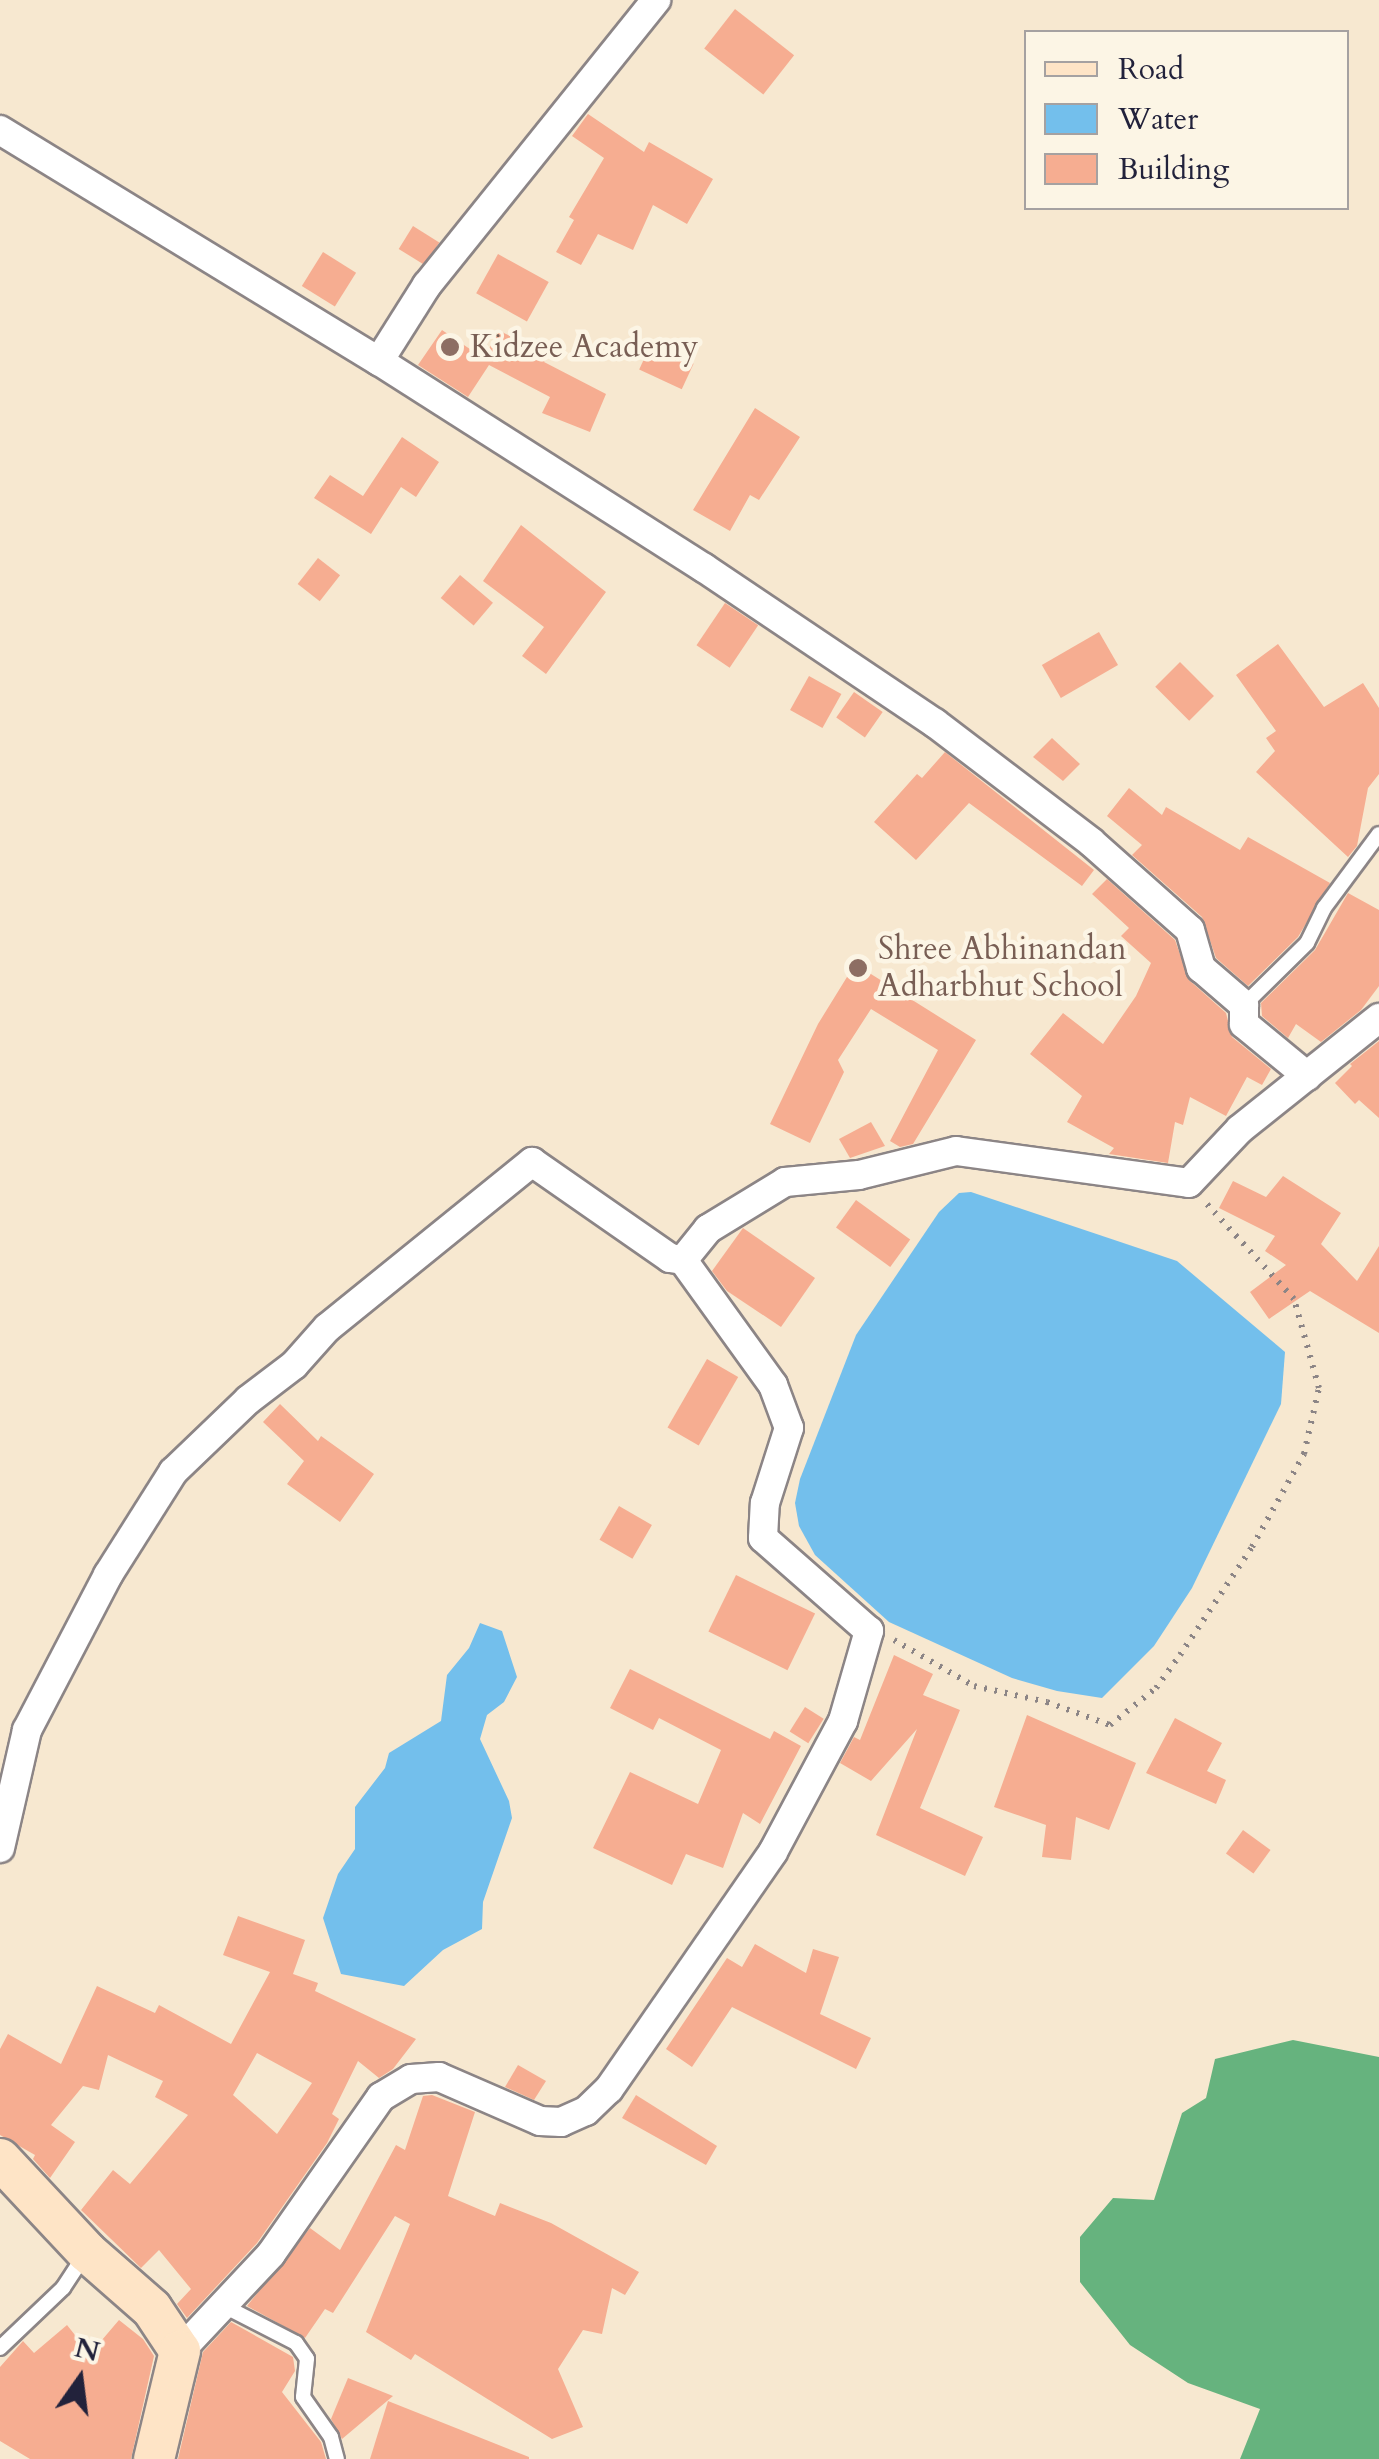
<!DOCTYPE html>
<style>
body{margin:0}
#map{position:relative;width:1379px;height:2459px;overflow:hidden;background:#f7e8d0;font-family:Cardo,serif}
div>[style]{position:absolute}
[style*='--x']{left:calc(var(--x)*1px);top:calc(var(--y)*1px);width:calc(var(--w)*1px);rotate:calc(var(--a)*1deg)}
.forest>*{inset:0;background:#66b37e}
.water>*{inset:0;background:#73bfec}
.building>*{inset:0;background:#f6ad91;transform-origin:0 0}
.path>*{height:6px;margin-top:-3px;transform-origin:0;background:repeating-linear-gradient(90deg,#8c8586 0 2.5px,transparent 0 10.5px)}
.roads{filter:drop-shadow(2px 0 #8c8586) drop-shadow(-2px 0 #8c8586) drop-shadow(0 2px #8c8586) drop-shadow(0 -2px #8c8586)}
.lane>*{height:14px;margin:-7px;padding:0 7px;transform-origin:7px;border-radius:7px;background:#fff}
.street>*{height:28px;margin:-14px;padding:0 14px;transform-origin:14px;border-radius:14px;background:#fff}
.secondary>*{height:40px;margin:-20px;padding:0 20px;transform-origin:20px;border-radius:20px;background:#fee4c6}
.dots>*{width:28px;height:28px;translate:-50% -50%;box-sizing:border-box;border:5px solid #fcf5e5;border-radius:50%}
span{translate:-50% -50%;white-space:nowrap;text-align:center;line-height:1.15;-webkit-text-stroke:9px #fcf5e5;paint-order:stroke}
.education-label{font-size:32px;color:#785e54}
.left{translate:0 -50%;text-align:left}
.legend{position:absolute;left:1024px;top:30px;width:325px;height:180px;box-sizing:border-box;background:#fcf5e5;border:2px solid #a5a1a1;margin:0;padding:12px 18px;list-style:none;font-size:30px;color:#22223b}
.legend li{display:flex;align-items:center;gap:20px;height:50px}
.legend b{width:50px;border:2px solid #a5a1a1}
.north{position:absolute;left:30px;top:2329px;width:100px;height:100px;-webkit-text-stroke:8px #fcf5e5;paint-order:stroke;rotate:14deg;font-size:28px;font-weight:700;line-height:40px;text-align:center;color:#22223b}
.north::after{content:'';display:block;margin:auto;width:35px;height:45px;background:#22223b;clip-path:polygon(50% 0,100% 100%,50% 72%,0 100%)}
</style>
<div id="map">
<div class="forest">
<i style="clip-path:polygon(1293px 2040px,1379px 2057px,1379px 2459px,1240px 2459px,1260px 2409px,1188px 2383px,1130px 2345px,1080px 2282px,1080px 2237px,1113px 2198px,1154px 2200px,1182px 2113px,1206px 2098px,1215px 2059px)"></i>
</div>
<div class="water">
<i style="clip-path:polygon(971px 1192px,1177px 1261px,1285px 1352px,1281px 1404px,1192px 1588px,1154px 1646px,1102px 1698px,1057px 1691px,1012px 1678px,889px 1622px,815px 1555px,799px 1526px,795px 1503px,800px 1479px,856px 1335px,939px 1212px,959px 1193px)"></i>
<i style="clip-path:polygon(480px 1623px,502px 1631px,517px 1677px,504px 1702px,487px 1715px,480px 1739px,509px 1801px,512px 1818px,483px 1902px,482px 1929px,443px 1950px,404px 1986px,341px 1974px,323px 1918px,338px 1874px,355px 1849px,355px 1807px,385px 1768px,389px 1753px,441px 1721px,447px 1675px,469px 1648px)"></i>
</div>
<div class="building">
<i style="left:735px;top:9px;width:75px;height:50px;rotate:38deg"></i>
<i style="clip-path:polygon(588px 114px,644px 152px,649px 142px,713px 179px,687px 224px,653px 205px,633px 250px,598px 234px,581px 265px,556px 252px,574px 220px,569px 217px,604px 158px,572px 136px)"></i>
<i style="left:413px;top:226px;width:31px;height:27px;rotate:32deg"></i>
<i style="left:323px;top:252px;width:39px;height:40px;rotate:32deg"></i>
<i style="left:498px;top:254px;width:58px;height:45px;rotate:29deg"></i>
<i style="clip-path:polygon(442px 330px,483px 358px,500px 331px,547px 355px,544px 362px,606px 394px,590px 432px,542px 413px,550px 397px,489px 365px,468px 397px,418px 365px)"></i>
<i style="left:651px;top:344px;width:47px;height:28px;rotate:25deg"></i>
<i style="clip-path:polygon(755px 408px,800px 437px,759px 500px,750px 495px,730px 531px,693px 510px)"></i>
<i style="clip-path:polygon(402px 437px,439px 462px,416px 497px,401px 487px,371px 534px,314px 498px,330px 475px,363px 496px)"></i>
<i style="clip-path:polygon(521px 525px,606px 592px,546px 674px,522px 656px,544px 627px,483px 581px)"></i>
<i style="left:318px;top:558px;width:28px;height:33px;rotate:38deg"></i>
<i style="left:460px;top:575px;width:43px;height:30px;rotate:40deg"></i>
<i style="left:725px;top:603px;width:40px;height:51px;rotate:34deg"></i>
<i style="left:1099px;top:632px;width:38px;height:66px;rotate:60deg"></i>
<i style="clip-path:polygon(1278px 644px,1324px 707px,1363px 683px,1379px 708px,1379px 774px,1368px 788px,1357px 846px,1348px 857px,1256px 772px,1275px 751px,1266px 738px,1276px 731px,1236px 675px)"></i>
<i style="left:1180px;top:662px;width:48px;height:35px;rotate:45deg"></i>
<i style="left:809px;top:676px;width:37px;height:39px;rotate:29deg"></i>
<i style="left:854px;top:692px;width:35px;height:31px;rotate:35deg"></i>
<i style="clip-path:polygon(1052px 738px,1080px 764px,1063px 781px,1033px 757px)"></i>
<i style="clip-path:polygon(945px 752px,1094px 870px,1082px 886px,969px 803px,916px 860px,874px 822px,917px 774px,922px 778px)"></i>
<i style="clip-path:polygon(1129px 788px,1162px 815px,1166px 807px,1240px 850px,1248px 837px,1330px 883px,1298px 937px,1248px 986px,1216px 958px,1202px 917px,1132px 855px,1142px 845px,1107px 816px)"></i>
<i style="clip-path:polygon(1107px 879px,1175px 940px,1189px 980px,1226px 1013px,1232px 1037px,1271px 1069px,1262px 1085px,1247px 1077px,1226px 1116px,1190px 1097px,1183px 1125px,1175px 1122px,1168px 1163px,1109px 1154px,1114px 1148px,1067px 1122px,1082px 1096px,1030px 1054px,1063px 1013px,1103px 1044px,1136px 996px,1151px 963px,1121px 936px,1129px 928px,1092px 894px)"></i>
<i style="clip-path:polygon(1348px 893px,1379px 910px,1379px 986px,1361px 1010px,1321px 1042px,1296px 1024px,1288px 1038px,1262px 1016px,1261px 1003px,1315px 950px)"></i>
<i style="clip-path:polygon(855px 964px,976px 1040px,913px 1144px,900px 1147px,890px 1141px,938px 1050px,871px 1009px,838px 1060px,844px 1072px,810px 1143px,770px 1124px,818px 1024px)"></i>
<i style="clip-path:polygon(1379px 1041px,1379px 1118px,1359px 1100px,1355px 1104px,1335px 1083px,1352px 1066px,1350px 1064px)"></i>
<i style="clip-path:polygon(871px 1122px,885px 1146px,850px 1158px,839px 1139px)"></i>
<i style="clip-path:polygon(1283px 1176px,1341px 1213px,1321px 1244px,1357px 1281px,1379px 1246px,1379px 1333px,1310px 1291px,1269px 1319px,1250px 1292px,1286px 1265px,1265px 1251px,1275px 1236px,1219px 1208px,1233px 1181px,1266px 1197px)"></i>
<i style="left:856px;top:1200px;width:67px;height:34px;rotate:36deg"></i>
<i style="clip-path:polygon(743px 1228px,815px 1278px,781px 1327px,727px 1291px,712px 1271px)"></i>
<i style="left:707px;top:1359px;width:36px;height:79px;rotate:30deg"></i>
<i style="clip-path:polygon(280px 1404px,318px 1441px,321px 1436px,374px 1474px,340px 1522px,287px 1484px,304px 1461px,263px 1422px)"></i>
<i style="left:619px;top:1506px;width:38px;height:39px;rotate:30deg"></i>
<i style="left:736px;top:1575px;width:88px;height:63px;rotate:26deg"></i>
<i style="clip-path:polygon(894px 1655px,933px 1674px,923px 1695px,960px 1710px,920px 1808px,983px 1837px,965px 1876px,876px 1835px,917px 1729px,871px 1781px,840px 1763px,854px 1737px,860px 1740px)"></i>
<i style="clip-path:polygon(630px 1669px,770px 1739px,774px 1731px,801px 1746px,760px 1824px,743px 1813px,723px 1868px,686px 1854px,672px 1885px,593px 1848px,630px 1772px,698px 1804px,721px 1750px,659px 1718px,653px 1730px,610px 1708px)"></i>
<i style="left:805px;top:1707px;width:22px;height:29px;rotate:32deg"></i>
<i style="clip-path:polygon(1027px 1715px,1136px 1763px,1109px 1830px,1076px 1817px,1071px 1860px,1042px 1857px,1046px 1825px,994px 1807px)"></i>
<i style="clip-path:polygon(1175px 1718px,1222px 1743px,1207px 1771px,1226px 1780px,1216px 1804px,1146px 1773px)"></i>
<i style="left:1243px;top:1830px;width:34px;height:29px;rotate:36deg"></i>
<i style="clip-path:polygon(evenodd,238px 1916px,305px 1940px,293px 1974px,318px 1983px,315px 1991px,416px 2039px,393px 2069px,379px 2078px,358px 2061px,332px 2114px,339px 2119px,327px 2143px,257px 2243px,187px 2318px,177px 2304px,191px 2289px,159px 2250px,141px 2268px,81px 2210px,113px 2170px,130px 2184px,188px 2115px,155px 2097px,163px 2081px,108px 2055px,99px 2090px,83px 2086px,51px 2125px,75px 2142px,50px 2178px,33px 2159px,35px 2155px,0 2135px,0 2049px,8px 2034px,61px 2064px,97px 1986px,155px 2013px,159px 2005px,231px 2044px,270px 1972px,223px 1955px,238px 1916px,257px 2053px,312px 2083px,277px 2134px,233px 2095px,257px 2053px)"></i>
<i style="clip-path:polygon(755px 1944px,806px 1973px,813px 1949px,839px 1957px,820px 2014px,871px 2038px,856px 2069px,732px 2007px,692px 2067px,666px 2049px,727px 1958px,742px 1967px)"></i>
<i style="clip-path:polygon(518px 2065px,546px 2081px,534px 2100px,505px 2087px)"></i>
<i style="clip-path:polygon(432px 2095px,475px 2112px,448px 2196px,495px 2216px,500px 2203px,551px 2223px,639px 2272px,625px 2295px,612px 2288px,602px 2334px,583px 2330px,558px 2369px,583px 2427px,552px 2439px,415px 2354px,411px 2360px,366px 2332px,410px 2224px,395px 2216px,333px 2313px,325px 2309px,305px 2338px,247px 2306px,310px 2228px,340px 2250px,396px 2145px,405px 2150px,423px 2096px)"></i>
<i style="clip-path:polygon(636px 2095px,717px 2146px,706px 2165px,622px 2118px)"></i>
<i style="clip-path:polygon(119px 2320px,143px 2339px,154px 2356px,131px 2459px,30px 2459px,0 2441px,0 2367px,23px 2341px,34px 2353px,67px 2325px,90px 2354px)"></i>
<i style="clip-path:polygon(231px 2322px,293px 2357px,295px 2371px,282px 2392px,321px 2442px,326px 2459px,178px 2459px,203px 2352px)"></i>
<i style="clip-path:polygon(348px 2378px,393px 2396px,342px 2439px,331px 2419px)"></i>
<i style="clip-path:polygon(388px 2401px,529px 2457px,529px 2459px,370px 2459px)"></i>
</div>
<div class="path">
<i style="--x:894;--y:1640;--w:92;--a:29.9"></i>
<i style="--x:974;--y:1686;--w:75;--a:12.4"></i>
<i style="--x:1047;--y:1702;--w:67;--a:20.1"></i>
<i style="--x:1110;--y:1725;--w:59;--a:-38.8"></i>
<i style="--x:1156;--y:1688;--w:41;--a:-54"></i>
<i style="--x:1180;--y:1655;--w:130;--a:-56.3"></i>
<i style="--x:1252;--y:1547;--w:107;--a:-60.8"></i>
<i style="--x:1304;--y:1454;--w:68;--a:-77.2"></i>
<i style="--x:1319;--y:1388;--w:92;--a:-105.7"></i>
<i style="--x:1294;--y:1299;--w:132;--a:-132.5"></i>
</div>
<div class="roads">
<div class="lane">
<i style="--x:1244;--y:1005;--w:88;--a:-44.5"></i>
<i style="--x:1307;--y:943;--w:39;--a:-64"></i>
<i style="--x:1324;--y:908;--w:92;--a:-53.4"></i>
<i style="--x:224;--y:2306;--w:81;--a:27.2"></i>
<i style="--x:296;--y:2343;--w:19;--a:55"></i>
<i style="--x:307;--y:2359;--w:38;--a:96"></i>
<i style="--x:303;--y:2397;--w:49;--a:55"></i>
<i style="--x:331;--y:2437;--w:23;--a:75"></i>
<i style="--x:0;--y:2348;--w:87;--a:-43.6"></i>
<i style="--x:63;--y:2288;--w:42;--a:-56.7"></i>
</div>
<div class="street">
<i style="--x:0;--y:130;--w:444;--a:31.4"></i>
<i style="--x:379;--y:361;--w:385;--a:32.5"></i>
<i style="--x:704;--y:568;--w:278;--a:33.9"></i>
<i style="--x:935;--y:723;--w:196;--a:37.3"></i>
<i style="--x:1091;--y:842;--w:132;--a:41.6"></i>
<i style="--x:1190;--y:930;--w:40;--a:74"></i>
<i style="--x:1201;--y:968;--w:57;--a:40.7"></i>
<i style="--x:1244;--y:1005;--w:19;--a:90"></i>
<i style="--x:1244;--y:1024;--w:82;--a:39.5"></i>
<i style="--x:379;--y:361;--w:90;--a:-57.7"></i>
<i style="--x:427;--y:285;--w:366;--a:-51.2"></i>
<i style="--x:0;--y:1848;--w:121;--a:-77.1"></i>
<i style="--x:27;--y:1730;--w:175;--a:-62.4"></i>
<i style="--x:108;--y:1575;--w:122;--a:-57.7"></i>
<i style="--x:173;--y:1472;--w:104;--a:-43.8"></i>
<i style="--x:248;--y:1400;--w:58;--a:-37.3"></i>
<i style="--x:294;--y:1365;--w:50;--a:-48.3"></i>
<i style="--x:327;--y:1328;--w:264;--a:-39"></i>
<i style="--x:532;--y:1162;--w:168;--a:34.8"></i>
<i style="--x:670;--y:1258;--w:13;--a:9"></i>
<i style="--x:180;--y:2351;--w:133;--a:-46.8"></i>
<i style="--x:271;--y:2254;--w:192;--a:-55"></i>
<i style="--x:381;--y:2097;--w:35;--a:-31"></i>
<i style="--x:411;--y:2079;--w:28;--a:-4"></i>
<i style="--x:439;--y:2077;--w:110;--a:23.5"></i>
<i style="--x:540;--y:2121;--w:21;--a:3"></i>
<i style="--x:561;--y:2122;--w:27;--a:-24"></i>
<i style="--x:586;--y:2111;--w:32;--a:-44"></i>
<i style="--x:609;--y:2089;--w:288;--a:-55.3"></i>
<i style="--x:773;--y:1852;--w:149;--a:-61.9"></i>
<i style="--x:843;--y:1721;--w:94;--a:-73.9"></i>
<i style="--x:869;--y:1631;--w:141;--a:-138.7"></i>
<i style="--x:763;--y:1538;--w:35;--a:-87"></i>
<i style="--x:765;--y:1503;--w:79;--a:-72.3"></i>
<i style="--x:789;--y:1428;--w:46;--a:-110.4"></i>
<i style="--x:773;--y:1385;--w:154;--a:-125.8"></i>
<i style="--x:683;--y:1260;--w:40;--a:-51"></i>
<i style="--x:708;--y:1229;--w:90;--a:-31.4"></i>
<i style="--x:785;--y:1182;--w:74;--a:-5.4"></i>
<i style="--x:859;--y:1175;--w:100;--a:-13.9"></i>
<i style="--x:956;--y:1151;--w:235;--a:7.8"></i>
<i style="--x:1189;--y:1183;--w:74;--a:-46.6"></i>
<i style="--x:1240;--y:1129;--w:178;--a:-38.6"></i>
</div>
<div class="secondary">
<i style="--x:0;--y:2159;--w:127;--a:46.9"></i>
<i style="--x:87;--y:2252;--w:86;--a:41.2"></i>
<i style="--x:152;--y:2309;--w:50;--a:56.3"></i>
<i style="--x:180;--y:2351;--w:111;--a:103.5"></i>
</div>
</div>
<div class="dots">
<i style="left:450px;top:347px;background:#8d6e63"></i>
<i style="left:858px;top:968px;background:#8d6e63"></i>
</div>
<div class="education-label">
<span class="left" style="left:470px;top:347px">Kidzee Academy</span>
<span class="left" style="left:878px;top:968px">Shree Abhinandan<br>Adharbhut School</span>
</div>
<ul class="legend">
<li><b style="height:12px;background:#fee4c6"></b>Road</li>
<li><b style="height:28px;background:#73bfec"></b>Water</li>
<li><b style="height:28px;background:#f6ad91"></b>Building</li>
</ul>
<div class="north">N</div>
</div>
